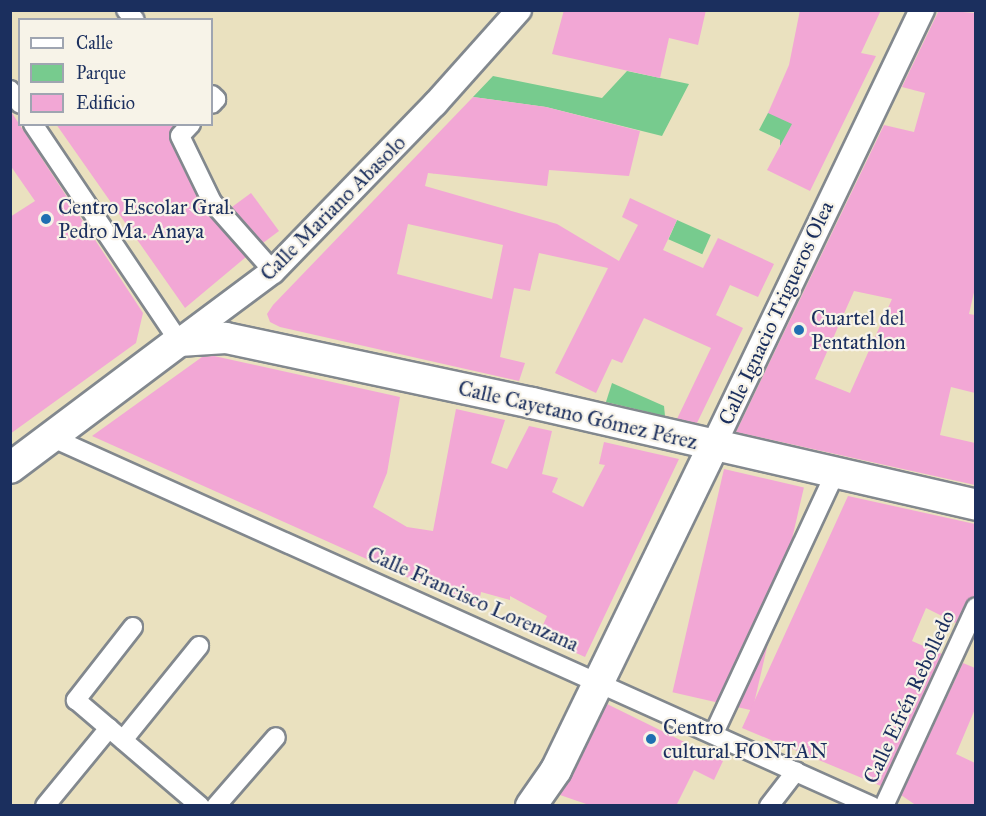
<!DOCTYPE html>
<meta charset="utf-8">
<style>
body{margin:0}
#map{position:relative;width:986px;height:816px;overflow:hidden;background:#eae1bf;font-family:"IM FELL Great Primer",serif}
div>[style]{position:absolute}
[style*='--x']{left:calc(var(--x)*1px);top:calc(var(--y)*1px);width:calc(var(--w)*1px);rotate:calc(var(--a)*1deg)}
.green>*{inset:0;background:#77cb8e;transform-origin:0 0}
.building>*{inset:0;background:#f2a7d5;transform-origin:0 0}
.roads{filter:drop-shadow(2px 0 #82888e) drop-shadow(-2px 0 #82888e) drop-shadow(0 2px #82888e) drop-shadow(0 -2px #82888e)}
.minor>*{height:18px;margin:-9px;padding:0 9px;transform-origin:9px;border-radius:9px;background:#fff}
.tertiary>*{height:24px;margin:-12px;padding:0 12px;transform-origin:12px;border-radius:12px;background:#fff}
.primary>*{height:30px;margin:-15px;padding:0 15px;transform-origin:15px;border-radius:15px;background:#fff}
.dots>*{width:16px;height:16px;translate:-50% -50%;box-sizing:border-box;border:3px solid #f7f3e8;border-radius:50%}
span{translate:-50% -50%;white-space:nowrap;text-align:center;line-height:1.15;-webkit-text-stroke:4.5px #f7f3e8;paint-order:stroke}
.poi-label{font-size:21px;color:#1b2f5e}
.left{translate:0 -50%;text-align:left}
.street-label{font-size:21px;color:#1b2f5e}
.frame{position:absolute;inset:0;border:12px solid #1b2f5e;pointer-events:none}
.legend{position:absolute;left:18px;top:18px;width:195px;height:108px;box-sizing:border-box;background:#f7f3e8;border:2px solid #9fa5b1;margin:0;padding:8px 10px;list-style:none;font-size:18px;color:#1b2f5e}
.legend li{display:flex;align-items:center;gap:12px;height:30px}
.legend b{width:30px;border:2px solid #9fa5b1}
</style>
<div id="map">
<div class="green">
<i style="clip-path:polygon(627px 71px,689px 84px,662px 136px,546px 107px,473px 97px,493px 76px,602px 98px)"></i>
<i style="clip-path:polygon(810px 109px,780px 146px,780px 140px,759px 130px,768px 113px)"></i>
<i style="left:677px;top:220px;width:37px;height:21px;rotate:24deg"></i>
<i style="clip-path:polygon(612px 383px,664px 406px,665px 416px,606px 402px)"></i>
</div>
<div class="building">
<i style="clip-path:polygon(564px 10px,706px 10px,698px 45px,669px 38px,660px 78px,552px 54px)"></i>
<i style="clip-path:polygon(800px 10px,881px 10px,861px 53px,876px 56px,810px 191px,767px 170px,792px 124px,768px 113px,789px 65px)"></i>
<i style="clip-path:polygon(evenodd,939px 10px,975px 13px,975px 288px,969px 314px,975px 315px,975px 393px,951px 387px,940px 435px,975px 443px,975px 485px,736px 432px,884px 125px,914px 132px,925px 93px,902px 87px,939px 10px,854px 291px,892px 299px,850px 393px,815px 379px,854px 291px)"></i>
<i style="clip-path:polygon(evenodd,473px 97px,546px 107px,640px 131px,629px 176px,549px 170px,547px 186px,428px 173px,425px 186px,557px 224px,619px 261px,638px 225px,622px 217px,630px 198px,677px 220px,663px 250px,703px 268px,718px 238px,774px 264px,758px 297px,730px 285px,716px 315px,743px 328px,697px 423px,677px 419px,711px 348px,644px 318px,622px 363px,612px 359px,596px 393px,555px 373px,608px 268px,539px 253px,530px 291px,514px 288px,500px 357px,525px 363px,519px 381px,280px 327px,270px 322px,267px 314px,273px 305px,473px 97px,408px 224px,503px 245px,492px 299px,397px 274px,408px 224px)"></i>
<i style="clip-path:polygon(10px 110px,143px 313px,136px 343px,10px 434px,10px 217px,35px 201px,10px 165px)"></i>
<i style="clip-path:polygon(56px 124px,175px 124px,169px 134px,170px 141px,202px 207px,246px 257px,185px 308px)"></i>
<i style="clip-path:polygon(251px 193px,279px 231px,263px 243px,232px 207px)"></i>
<i style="clip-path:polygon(214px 356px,400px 397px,387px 473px,373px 507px,407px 527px,433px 531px,456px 409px,505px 420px,491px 463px,507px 469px,529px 426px,552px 431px,542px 474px,558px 478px,552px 492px,583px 507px,605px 465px,599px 464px,604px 442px,679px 459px,585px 657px,538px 636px,547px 616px,510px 596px,510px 600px,481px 592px,478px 609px,92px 436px,202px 357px)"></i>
<i style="left:724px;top:469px;width:82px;height:229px;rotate:13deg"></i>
<i style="clip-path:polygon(848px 496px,975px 524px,975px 596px,966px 602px,956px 623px,926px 608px,912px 641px,942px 654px,881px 786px,742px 728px)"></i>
<i style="clip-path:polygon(963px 663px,975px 668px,975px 709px,956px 754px,975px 763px,975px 806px,917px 806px,901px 795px)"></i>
<i style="clip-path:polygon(607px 704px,723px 761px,714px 780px,694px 770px,676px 806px,592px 806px,560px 795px)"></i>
</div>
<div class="roads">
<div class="minor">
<i style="--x:126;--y:10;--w:13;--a:48"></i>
<i style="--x:10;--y:90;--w:17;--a:54"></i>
<i style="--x:212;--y:95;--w:6;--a:45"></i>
<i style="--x:216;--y:99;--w:6;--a:129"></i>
<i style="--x:33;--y:124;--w:262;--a:56.1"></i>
<i style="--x:191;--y:124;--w:16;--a:133"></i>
<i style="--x:180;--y:136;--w:73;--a:64.1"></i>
<i style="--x:212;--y:202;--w:92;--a:48.5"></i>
<i style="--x:53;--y:438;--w:898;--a:24.2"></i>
<i style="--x:133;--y:627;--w:93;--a:128"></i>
<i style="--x:76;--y:700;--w:163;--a:40.5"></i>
<i style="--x:714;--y:733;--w:287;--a:-65"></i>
<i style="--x:123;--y:740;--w:121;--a:-51"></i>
<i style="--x:45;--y:806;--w:101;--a:-50.6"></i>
<i style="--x:216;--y:806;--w:91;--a:-49"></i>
<i style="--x:769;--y:806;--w:44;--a:-52.4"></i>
<i style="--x:884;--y:806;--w:219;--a:-65.2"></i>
</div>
<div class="tertiary">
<i style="--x:179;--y:341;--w:117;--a:-36.7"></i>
<i style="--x:273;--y:271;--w:233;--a:-45.9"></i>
<i style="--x:435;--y:104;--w:126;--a:-48.2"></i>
<i style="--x:713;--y:446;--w:484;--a:-64.4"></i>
</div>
<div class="primary">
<i style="--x:10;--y:468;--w:211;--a:-36.9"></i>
<i style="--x:179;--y:341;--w:47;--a:-3.7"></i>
<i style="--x:226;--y:338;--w:313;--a:12"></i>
<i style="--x:532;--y:403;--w:456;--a:12.9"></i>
<i style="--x:531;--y:806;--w:44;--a:-55.2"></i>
<i style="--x:556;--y:770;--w:360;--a:-64.1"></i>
</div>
</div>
<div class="dots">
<i style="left:46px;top:219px;background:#1f6fb2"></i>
<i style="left:799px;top:330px;background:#1f6fb2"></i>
<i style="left:651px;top:739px;background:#1f6fb2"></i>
</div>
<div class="poi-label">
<span class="left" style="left:58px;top:219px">Centro Escolar Gral.<br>Pedro Ma. Anaya</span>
<span class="left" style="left:811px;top:330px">Cuartel del<br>Pentathlon</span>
<span class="left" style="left:663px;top:739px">Centro<br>cultural FONTAN</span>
</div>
<div class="street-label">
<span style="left:333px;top:208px;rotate:-45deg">Calle Mariano Abasolo</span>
<span style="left:776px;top:313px;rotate:-65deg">Calle Ignacio Trigueros Olea</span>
<span style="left:578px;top:415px;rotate:13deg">Calle Cayetano Gómez Pérez</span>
<span style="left:473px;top:599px;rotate:24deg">Calle Francisco Lorenzana</span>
<span style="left:909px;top:697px;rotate:-65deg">Calle Efrén Rebolledo</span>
</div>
<div class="frame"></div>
<ul class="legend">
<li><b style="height:8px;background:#fff"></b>Calle</li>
<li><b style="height:16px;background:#77cb8e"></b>Parque</li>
<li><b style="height:16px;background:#f2a7d5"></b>Edificio</li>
</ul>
</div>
